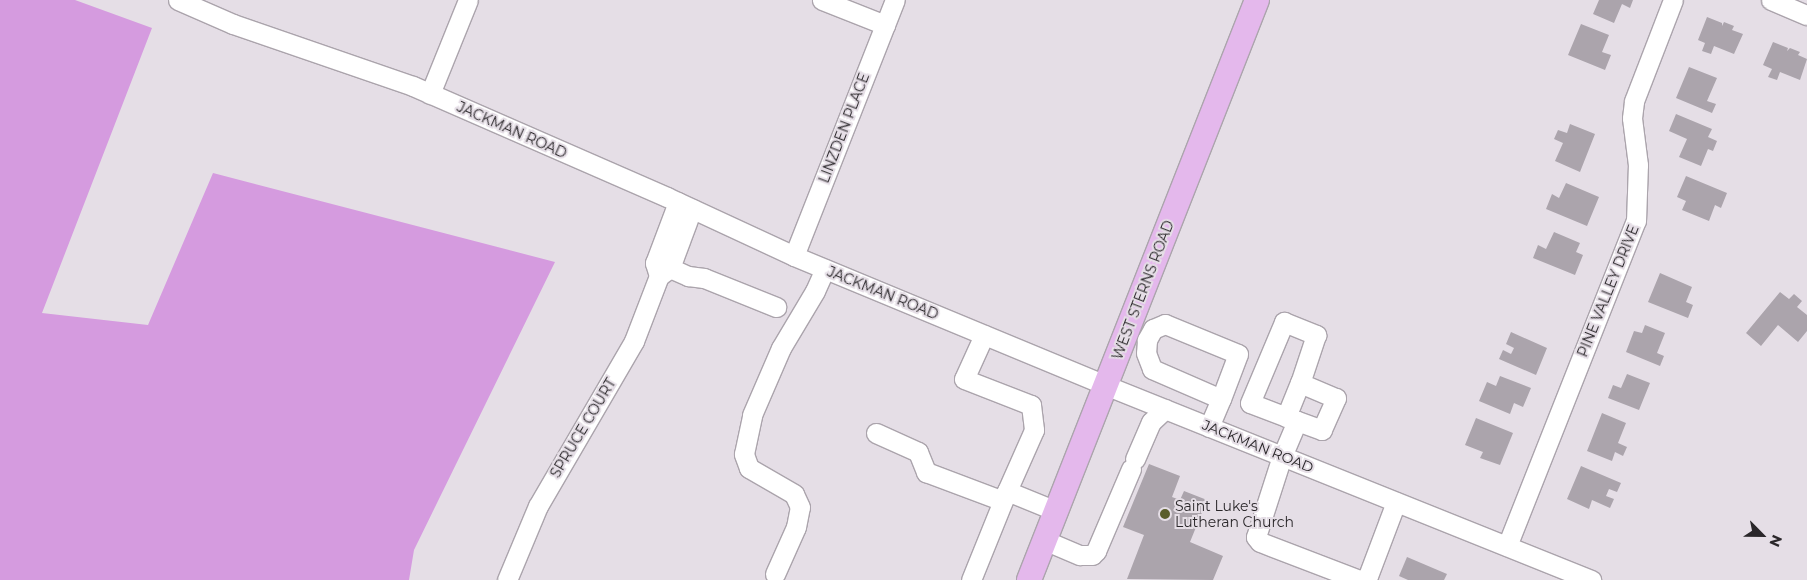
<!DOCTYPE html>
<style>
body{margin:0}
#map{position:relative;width:1807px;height:580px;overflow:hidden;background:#e5dee6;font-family:Montserrat,sans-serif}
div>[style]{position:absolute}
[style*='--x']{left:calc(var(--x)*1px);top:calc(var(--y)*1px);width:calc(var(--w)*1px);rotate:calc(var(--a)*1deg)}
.forest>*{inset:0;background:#d59bdf}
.building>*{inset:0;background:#aba4ac}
.roads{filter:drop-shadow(1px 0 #aba4ac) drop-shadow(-1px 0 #aba4ac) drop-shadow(0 1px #aba4ac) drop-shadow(0 -1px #aba4ac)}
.minor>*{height:19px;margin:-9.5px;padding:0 9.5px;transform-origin:9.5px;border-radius:9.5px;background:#fff}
.major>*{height:24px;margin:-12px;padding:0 12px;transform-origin:12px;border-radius:12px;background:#e4b8ec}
.dots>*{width:14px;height:14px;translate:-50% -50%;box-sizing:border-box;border:2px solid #e5dee6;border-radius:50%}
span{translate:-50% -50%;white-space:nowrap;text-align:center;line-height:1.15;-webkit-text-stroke:4px #e5dee6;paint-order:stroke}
.street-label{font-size:14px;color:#2a272a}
.poi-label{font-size:14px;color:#2a272a}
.left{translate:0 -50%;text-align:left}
.north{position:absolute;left:1737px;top:510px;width:50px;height:50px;-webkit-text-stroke:4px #e5dee6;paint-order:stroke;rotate:113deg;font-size:14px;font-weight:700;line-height:20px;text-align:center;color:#2a272a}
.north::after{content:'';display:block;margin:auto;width:18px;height:22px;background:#2a272a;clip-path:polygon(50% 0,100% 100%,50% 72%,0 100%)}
</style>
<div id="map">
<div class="forest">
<i style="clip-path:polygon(0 0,75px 0,152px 28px,42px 313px,148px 325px,213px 173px,555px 262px,414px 550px,409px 580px,0 580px)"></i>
</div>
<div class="building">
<i style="clip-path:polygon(1599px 0,1633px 0,1630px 8px,1622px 4px,1614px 23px,1593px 14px)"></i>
<i style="clip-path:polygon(1707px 17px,1722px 23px,1722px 26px,1724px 22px,1734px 26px,1732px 30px,1743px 34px,1734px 54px,1714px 46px,1711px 54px,1702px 51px,1705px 43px,1698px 40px)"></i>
<i style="clip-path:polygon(1581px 24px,1609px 35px,1602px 52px,1611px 55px,1605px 70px,1568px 55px)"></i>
<i style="clip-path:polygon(1773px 42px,1788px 48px,1787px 51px,1790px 48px,1800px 52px,1798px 55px,1807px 59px,1800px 80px,1780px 72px,1777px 80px,1768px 77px,1772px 69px,1763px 65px)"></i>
<i style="clip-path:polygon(1689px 67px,1717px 78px,1707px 101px,1716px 104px,1712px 113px,1676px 98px)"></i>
<i style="clip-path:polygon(1676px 114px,1712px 129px,1708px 137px,1717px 141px,1713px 151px,1708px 149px,1701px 166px,1679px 157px,1687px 139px,1669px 131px)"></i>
<i style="clip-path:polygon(1570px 124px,1595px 134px,1580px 172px,1555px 161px,1563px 143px,1554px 139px,1558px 130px,1567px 133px)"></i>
<i style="clip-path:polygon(1686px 176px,1727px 193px,1721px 208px,1715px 205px,1709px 221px,1682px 210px,1686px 201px,1677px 197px)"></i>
<i style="clip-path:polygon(1566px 183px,1599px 197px,1587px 226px,1546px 209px,1552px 194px,1559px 198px)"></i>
<i style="clip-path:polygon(1554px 232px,1580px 243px,1576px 252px,1583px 255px,1575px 275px,1533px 258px,1538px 245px,1546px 249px)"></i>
<i style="clip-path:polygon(1660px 273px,1692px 287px,1686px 302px,1693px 305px,1688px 318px,1648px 302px)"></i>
<i style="clip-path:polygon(1780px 292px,1789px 299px,1794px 294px,1802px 301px,1797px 307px,1807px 315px,1807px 331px,1798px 342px,1778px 325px,1761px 346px,1746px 333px)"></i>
<i style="clip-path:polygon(1645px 325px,1665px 333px,1657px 353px,1664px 356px,1660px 366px,1626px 352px,1634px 331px,1642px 333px)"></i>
<i style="clip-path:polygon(1511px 332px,1547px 348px,1536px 375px,1499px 359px,1503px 350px,1511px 354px,1514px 348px,1506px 344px)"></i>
<i style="clip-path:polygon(1627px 374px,1650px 383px,1639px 410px,1608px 398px,1613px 385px,1621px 388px)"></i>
<i style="clip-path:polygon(1500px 376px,1531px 388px,1523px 407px,1514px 403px,1510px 414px,1479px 401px,1487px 382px,1496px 386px)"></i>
<i style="clip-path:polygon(1602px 413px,1626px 423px,1618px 443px,1627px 447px,1623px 456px,1615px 452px,1612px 461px,1587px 451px)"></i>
<i style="clip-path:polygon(1476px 418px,1513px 433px,1500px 465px,1480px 458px,1483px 452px,1465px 445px)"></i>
<i style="clip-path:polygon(1149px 464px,1180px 476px,1172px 497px,1180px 500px,1184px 491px,1207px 500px,1190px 542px,1223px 556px,1213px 580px,1127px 579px,1144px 535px,1123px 527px)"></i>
<i style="clip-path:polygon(1581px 466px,1621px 483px,1617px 492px,1609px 489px,1606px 496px,1614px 499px,1610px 508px,1592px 500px,1589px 509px,1567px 499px)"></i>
<i style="clip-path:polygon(1407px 557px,1447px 574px,1444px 580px,1408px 580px,1399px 576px)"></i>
</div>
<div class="roads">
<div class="minor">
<i style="--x:178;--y:0;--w:60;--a:23.6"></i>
<i style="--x:233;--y:24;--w:190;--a:19"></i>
<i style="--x:413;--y:86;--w:277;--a:23.6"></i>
<i style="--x:667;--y:197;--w:140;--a:24.9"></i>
<i style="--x:794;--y:256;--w:337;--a:22.5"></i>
<i style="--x:1105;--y:385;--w:524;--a:21.86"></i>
<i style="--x:822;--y:0;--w:68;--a:21.6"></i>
<i style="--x:1771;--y:0;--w:39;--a:23"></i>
<i style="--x:430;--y:94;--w:101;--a:-68"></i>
<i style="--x:794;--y:256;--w:275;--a:-68.5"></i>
<i style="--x:670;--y:268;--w:20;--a:24"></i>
<i style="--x:688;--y:276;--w:16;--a:7"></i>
<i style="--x:704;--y:278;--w:78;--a:21.9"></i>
<i style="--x:659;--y:276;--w:14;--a:-107"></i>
<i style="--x:655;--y:263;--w:65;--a:-69.3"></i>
<i style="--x:984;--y:335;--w:48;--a:114.4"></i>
<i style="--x:964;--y:379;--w:72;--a:21.2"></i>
<i style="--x:1031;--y:405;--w:25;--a:83"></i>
<i style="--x:1034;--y:430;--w:67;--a:113.9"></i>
<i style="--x:1007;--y:491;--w:53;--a:22.2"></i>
<i style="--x:1286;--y:417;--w:37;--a:-68"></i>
<i style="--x:1297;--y:421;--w:50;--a:-159"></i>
<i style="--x:1250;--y:403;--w:88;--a:-67.2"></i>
<i style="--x:1284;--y:322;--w:35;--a:22"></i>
<i style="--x:1316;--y:335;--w:51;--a:108.4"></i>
<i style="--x:1300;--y:383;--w:39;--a:23"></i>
<i style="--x:1336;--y:398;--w:35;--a:114"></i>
<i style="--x:1322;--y:430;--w:27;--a:-160"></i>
<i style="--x:1297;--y:421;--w:38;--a:113"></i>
<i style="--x:1282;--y:456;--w:85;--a:107.8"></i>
<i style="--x:1256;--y:537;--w:6;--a:51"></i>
<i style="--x:1260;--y:542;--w:106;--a:21"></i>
<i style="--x:1209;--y:427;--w:30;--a:-67"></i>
<i style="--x:1221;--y:399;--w:48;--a:-69.3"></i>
<i style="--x:1238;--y:354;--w:79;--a:-157.7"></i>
<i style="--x:1165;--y:324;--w:13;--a:157"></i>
<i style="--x:1153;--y:329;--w:13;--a:119"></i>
<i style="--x:1147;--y:340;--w:13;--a:94"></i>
<i style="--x:1146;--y:353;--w:17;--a:69"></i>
<i style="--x:1152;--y:369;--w:75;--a:23.5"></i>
<i style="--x:876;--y:433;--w:46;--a:24.3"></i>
<i style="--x:918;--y:452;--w:22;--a:68"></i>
<i style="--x:926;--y:472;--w:82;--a:20.6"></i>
<i style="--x:1135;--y:459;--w:40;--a:-66.6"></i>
<i style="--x:1151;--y:422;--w:19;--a:-43"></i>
<i style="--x:1044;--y:540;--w:39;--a:23"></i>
<i style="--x:1080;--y:555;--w:12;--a:0"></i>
<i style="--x:1092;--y:555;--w:6;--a:-45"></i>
<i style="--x:1096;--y:551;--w:89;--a:-66.9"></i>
<i style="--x:1507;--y:546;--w:350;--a:-68.4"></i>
<i style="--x:1636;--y:221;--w:56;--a:-88"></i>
<i style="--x:1638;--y:165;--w:47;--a:-97.3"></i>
<i style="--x:1632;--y:118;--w:17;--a:-83"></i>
<i style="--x:1634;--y:101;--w:108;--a:-68.9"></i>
<i style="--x:775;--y:574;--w:51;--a:-65.9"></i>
<i style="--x:796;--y:527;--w:20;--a:-79"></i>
<i style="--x:800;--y:507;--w:14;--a:-115"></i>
<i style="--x:794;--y:494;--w:52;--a:-150"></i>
<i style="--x:749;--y:468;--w:15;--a:-110"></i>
<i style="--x:744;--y:454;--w:40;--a:-78"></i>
<i style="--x:752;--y:415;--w:73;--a:-66.6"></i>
<i style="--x:781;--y:348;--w:66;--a:-59.2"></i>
<i style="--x:815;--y:291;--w:24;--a:-66"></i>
<i style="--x:507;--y:580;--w:80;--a:-67.3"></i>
<i style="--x:538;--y:506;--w:191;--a:-59.8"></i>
<i style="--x:634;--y:341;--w:70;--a:-69"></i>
<i style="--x:659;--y:276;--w:14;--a:-36"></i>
<i style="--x:670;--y:268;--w:63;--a:-69.6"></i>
<i style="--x:971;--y:580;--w:96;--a:-68"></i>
<i style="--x:1363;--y:580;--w:6;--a:-39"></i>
<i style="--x:1368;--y:576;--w:79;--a:-69.3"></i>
</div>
<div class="major">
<i style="--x:1029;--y:580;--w:623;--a:-68.54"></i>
</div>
</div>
<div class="dots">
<i style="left:1165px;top:514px;background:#5b5e2b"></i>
</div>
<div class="street-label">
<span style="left:844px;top:128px;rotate:-69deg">LINZDEN PLACE</span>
<span style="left:512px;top:130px;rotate:24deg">JACKMAN ROAD</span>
<span style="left:1143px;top:290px;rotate:-69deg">WEST STERNS ROAD</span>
<span style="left:1608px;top:291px;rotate:-68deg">PINE VALLEY DRIVE</span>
<span style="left:883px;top:293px;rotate:22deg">JACKMAN ROAD</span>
<span style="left:583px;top:428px;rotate:-59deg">SPRUCE COURT</span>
<span style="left:1258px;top:446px;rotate:22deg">JACKMAN ROAD</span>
</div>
<div class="poi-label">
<span class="left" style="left:1175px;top:514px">Saint Luke's<br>Lutheran Church</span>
</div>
<div class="north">N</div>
</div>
